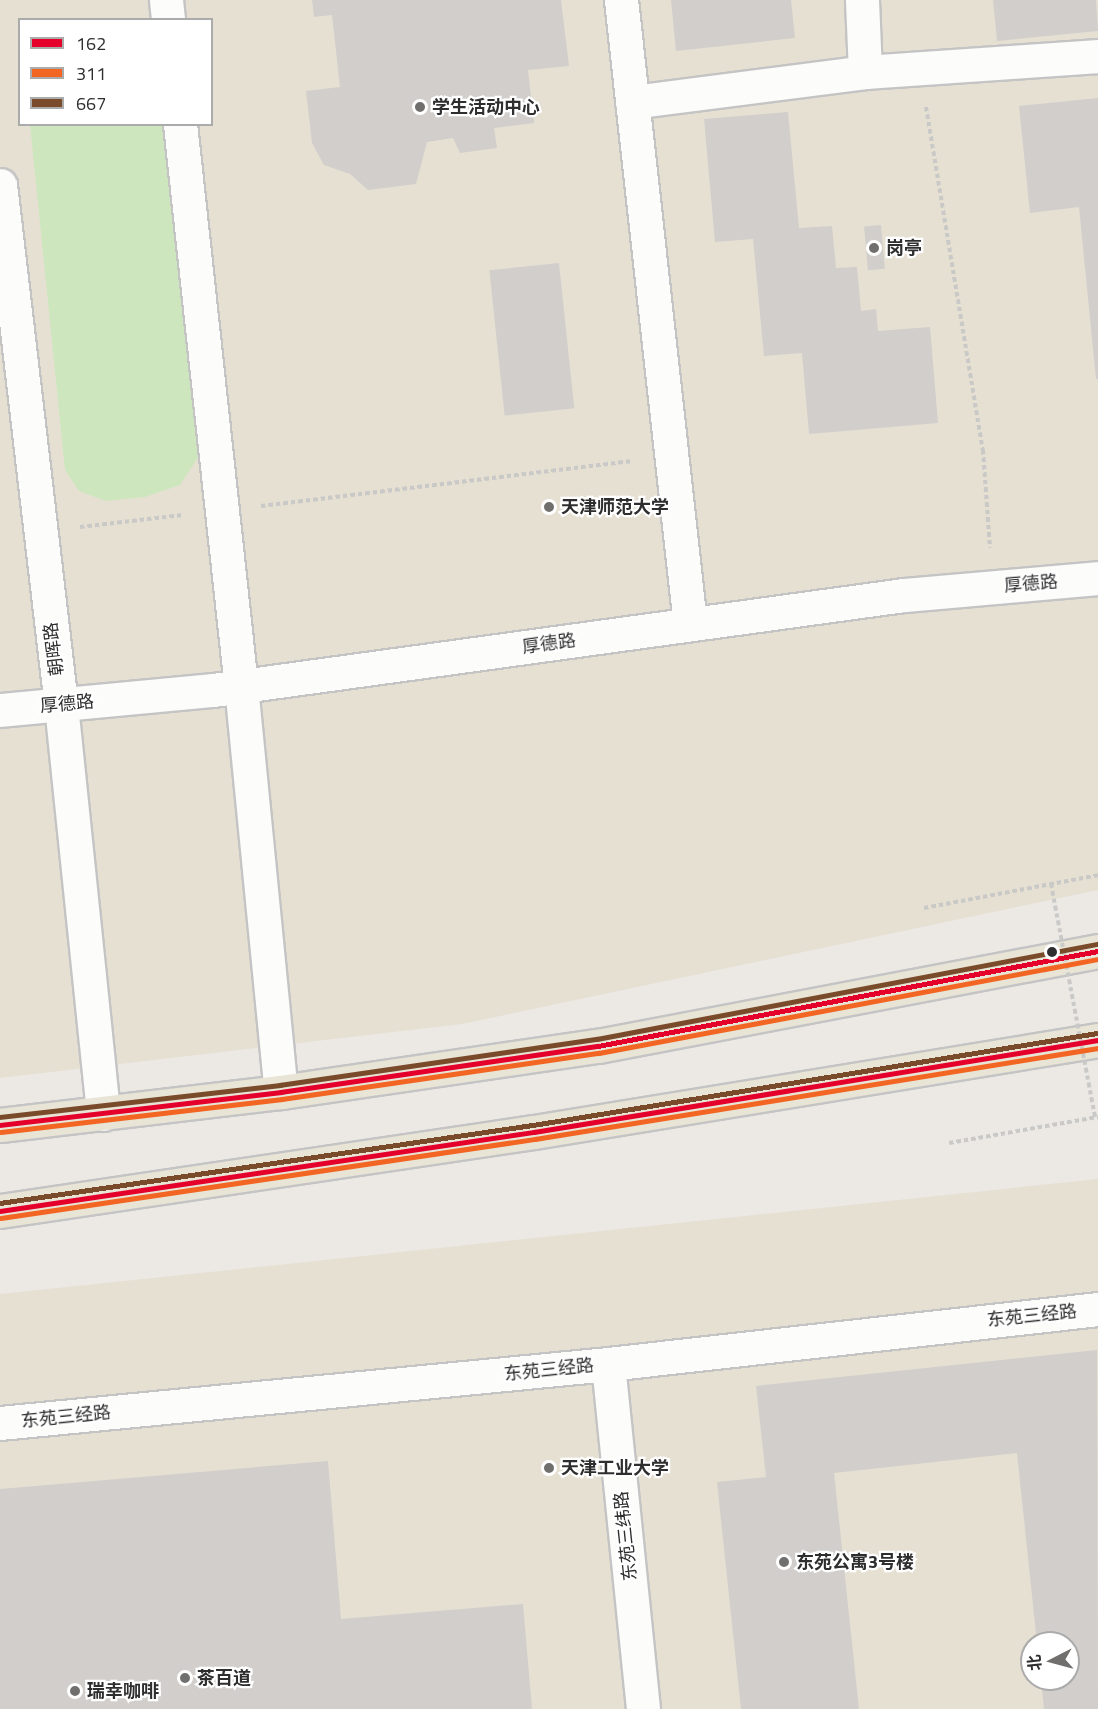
<!DOCTYPE html>
<meta charset="utf-8">
<style>
body{margin:0}
#map{position:relative;width:1098px;height:1709px;overflow:hidden;background:#ece8e4;font-family:"Titillium Web","Noto Sans SC",sans-serif}
div>[style]{position:absolute}
[style*='--x']{left:calc(var(--x)*1px);top:calc(var(--y)*1px);width:calc(var(--w)*1px);rotate:calc(var(--a)*1deg)}
.education>*{inset:0;background:#e6e0d3}
.green>*{inset:0;background:#cee6be}
.building>*{inset:0;background:#d1cecb;transform-origin:0 0}
.path>*{height:4px;margin-top:-2px;transform-origin:0;background:repeating-linear-gradient(90deg,#c9c9c8 0 4.5px,transparent 0 7.5px)}
.roads{filter:drop-shadow(2px 0 #c5c4c5) drop-shadow(-2px 0 #c5c4c5) drop-shadow(0 2px #c5c4c5) drop-shadow(0 -2px #c5c4c5)}
.minor>*{height:33px;margin:-16.5px;padding:0 16.5px;transform-origin:16.5px;border-radius:16.5px;background:#fcfcfb}
.major>*{height:33px;margin:-16.5px;padding:0 16.5px;transform-origin:16.5px;border-radius:16.5px;background:#e8e4d6}
.path-bridge>*{height:4px;margin-top:-2px;transform-origin:0;background:repeating-linear-gradient(90deg,#c9c9c8 0 4.5px,transparent 0 7.5px)}
.bus-1>*{height:4.5px;margin:-2.25px;padding:0 2.25px;transform-origin:2.25px;border-radius:2.25px;background:#e4002b}
.bus-2>*{height:4.5px;margin:-2.25px;padding:0 2.25px;transform-origin:2.25px;border-radius:2.25px;background:#f26522}
.bus-3>*{height:4.5px;margin:-2.25px;padding:0 2.25px;transform-origin:2.25px;border-radius:2.25px;background:#7a4b2a}
.dots>*{width:16px;height:16px;translate:-50% -50%;box-sizing:border-box;border:3px solid #fff;border-radius:50%}
span{translate:-50% -50%;white-space:nowrap;text-align:center;line-height:1.15;-webkit-text-stroke:4.5px #fff;paint-order:stroke}
.poi-label{font-size:18px;color:#2e2e2e;font-weight:700}
.left{translate:0 -50%;text-align:left}
.street-label{font-size:18px;color:#2e2e2e}
.legend{position:absolute;left:18px;top:18px;width:195px;height:108px;box-sizing:border-box;background:#fff;border:2px solid #ababab;margin:0;padding:8px 10px;list-style:none;font-size:18px;color:#2e2e2e}
.legend li{display:flex;align-items:center;gap:12px;height:30px}
.legend b{width:30px;border:2px solid #ababab}
.north{position:absolute;left:1020px;top:1631px;width:60px;height:60px;box-sizing:border-box;background:#fff;border:2px solid #ababab;border-radius:50%;rotate:264deg;font-size:16px;font-weight:700;line-height:24px;text-align:center;color:#2e2e2e}
.north::after{content:'';display:block;margin:auto;width:21px;height:27px;background:#706f6e;clip-path:polygon(50% 0,100% 100%,50% 72%,0 100%)}
</style>
<div id="map">
<div class="education">
<i style="clip-path:polygon(evenodd,0 0,1098px 0,1098px 890px,462px 1024px,0 1078px,0 0,20px 20px,212px 20px,212px 124px,20px 124px,20px 20px)"></i>
<i style="clip-path:polygon(evenodd,1098px 1179px,1098px 1709px,0 1709px,0 1294px,1098px 1179px,1032px 1643px,1068px 1643px,1068px 1679px,1032px 1679px,1032px 1643px)"></i>
</div>
<div class="green">
<i style="clip-path:polygon(30px 125px,167px 125px,199px 456px,180px 485px,145px 497px,106px 501px,79px 491px,65px 470px)"></i>
</div>
<div class="building">
<i style="clip-path:polygon(312px 0,561px 0,569px 66px,528px 70px,534px 123px,494px 128px,497px 148px,460px 153px,453px 138px,427px 142px,416px 184px,368px 190px,350px 174px,324px 165px,312px 143px,306px 91px,340px 87px,332px 15px,314px 17px)"></i>
<i style="clip-path:polygon(671px 0,791px 0,795px 38px,676px 51px)"></i>
<i style="clip-path:polygon(993px 0,1096px 0,1098px 31px,997px 41px)"></i>
<i style="clip-path:polygon(1098px 98px,1098px 379px,1096px 379px,1079px 207px,1030px 213px,1019px 106px)"></i>
<i style="clip-path:polygon(788px 112px,799px 228px,832px 226px,836px 268px,857px 267px,861px 311px,876px 309px,878px 331px,930px 327px,938px 423px,809px 434px,802px 353px,764px 356px,753px 239px,715px 242px,704px 119px)"></i>
<i style="left:881px;top:225px;width:44px;height:17px;rotate:85deg"></i>
<i style="left:559px;top:263px;width:146px;height:70px;rotate:84deg"></i>
<i style="clip-path:polygon(1097px 1350px,1098px 1709px,1044px 1709px,1041px 1679px,1068px 1679px,1068px 1643px,1037px 1643px,1017px 1453px,834px 1473px,859px 1709px,741px 1709px,717px 1482px,766px 1477px,756px 1386px)"></i>
<i style="clip-path:polygon(328px 1461px,341px 1619px,523px 1604px,532px 1709px,0 1709px,0 1489px)"></i>
</div>
<div class="path">
<i style="--x:926;--y:107;--w:348;--a:80.6"></i>
<i style="--x:983;--y:450;--w:98;--a:85.9"></i>
<i style="--x:261;--y:506;--w:374;--a:-6.9"></i>
<i style="--x:80;--y:527;--w:103;--a:-6.7"></i>
<i style="--x:924;--y:908;--w:177;--a:-10.7"></i>
<i style="--x:949;--y:1143;--w:151;--a:-9.9"></i>
</div>
<div class="roads">
<div class="minor">
<i style="--x:166;--y:0;--w:20;--a:84"></i>
<i style="--x:621;--y:0;--w:628;--a:83.69"></i>
<i style="--x:865;--y:72;--w:234;--a:-3.9"></i>
<i style="--x:632;--y:102;--w:235;--a:-7.3"></i>
<i style="--x:865;--y:72;--w:72;--a:-92.4"></i>
<i style="--x:180;--y:124;--w:565;--a:83.81"></i>
<i style="--x:241;--y:686;--w:408;--a:84.4"></i>
<i style="--x:0;--y:185;--w:524;--a:83.31"></i>
<i style="--x:61;--y:705;--w:411;--a:84.1"></i>
<i style="--x:0;--y:710;--w:214;--a:-5.4"></i>
<i style="--x:213;--y:690;--w:697;--a:-7.83"></i>
<i style="--x:904;--y:595;--w:195;--a:-5"></i>
<i style="--x:608;--y:1364;--w:347;--a:84.2"></i>
<i style="--x:0;--y:1423;--w:611;--a:-5.54"></i>
<i style="--x:608;--y:1364;--w:493;--a:-6.4"></i>
</div>
<div class="major">
<i style="--x:0;--y:1125;--w:283;--a:-6.7"></i>
<i style="--x:281;--y:1092;--w:320;--a:-8.3"></i>
<i style="--x:598;--y:1046;--w:509;--a:-10.76"></i>
<i style="--x:0;--y:1211;--w:540;--a:-8.42"></i>
<i style="--x:534;--y:1132;--w:571;--a:-9.26"></i>
</div>
</div>
<div class="path-bridge">
<i style="--x:1051;--y:884;--w:237;--a:79.3"></i>
</div>
<div class="bus-1">
<i style="--x:0;--y:1125;--w:283;--a:-6.7"></i>
<i style="--x:281;--y:1092;--w:320;--a:-8.3"></i>
<i style="--x:598;--y:1046;--w:509;--a:-10.76"></i>
<i style="--x:0;--y:1211;--w:540;--a:-8.42"></i>
<i style="--x:534;--y:1132;--w:571;--a:-9.26"></i>
</div>
<div class="bus-2">
<i style="--x:1;--y:1132;--w:283;--a:-6.7"></i>
<i style="--x:282;--y:1099;--w:320;--a:-8.3"></i>
<i style="--x:599;--y:1053;--w:508;--a:-10.67"></i>
<i style="--x:1;--y:1218;--w:540;--a:-8.42"></i>
<i style="--x:535;--y:1139;--w:570;--a:-9.18"></i>
</div>
<div class="bus-3">
<i style="--x:0;--y:1117;--w:282;--a:-6.5"></i>
<i style="--x:280;--y:1085;--w:320;--a:-8.3"></i>
<i style="--x:597;--y:1039;--w:509;--a:-10.76"></i>
<i style="--x:0;--y:1203;--w:539;--a:-8.33"></i>
<i style="--x:533;--y:1125;--w:571;--a:-9.26"></i>
</div>
<div class="dots">
<i style="left:420px;top:107px;background:#706f6e"></i>
<i style="left:874px;top:248px;background:#706f6e"></i>
<i style="left:549px;top:507px;background:#706f6e"></i>
<i style="left:1052px;top:952px;background:#2e2e2e"></i>
<i style="left:549px;top:1468px;background:#706f6e"></i>
<i style="left:784px;top:1562px;background:#706f6e"></i>
<i style="left:185px;top:1678px;background:#706f6e"></i>
<i style="left:75px;top:1691px;background:#706f6e"></i>
</div>
<div class="poi-label">
<span class="left" style="left:432px;top:107px">学生活动中心</span>
<span class="left" style="left:886px;top:248px">岗亭</span>
<span class="left" style="left:561px;top:507px">天津师范大学</span>
<span class="left" style="left:561px;top:1468px">天津工业大学</span>
<span class="left" style="left:796px;top:1562px">东苑公寓3号楼</span>
<span class="left" style="left:197px;top:1678px">茶百道</span>
<span class="left" style="left:87px;top:1691px">瑞幸咖啡</span>
</div>
<div class="street-label">
<span style="left:1031px;top:584px;rotate:-5deg">厚德路</span>
<span style="left:549px;top:644px;rotate:-8deg">厚德路</span>
<span style="left:54px;top:649px;rotate:-97deg">朝晖路</span>
<span style="left:67px;top:704px;rotate:-5deg">厚德路</span>
<span style="left:1032px;top:1316px;rotate:-6deg">东苑三经路</span>
<span style="left:549px;top:1370px;rotate:-6deg">东苑三经路</span>
<span style="left:66px;top:1417px;rotate:-6deg">东苑三经路</span>
<span style="left:626px;top:1536px;rotate:-96deg">东苑三纬路</span>
</div>
<ul class="legend">
<li><b style="height:8px;background:#e4002b"></b>162</li>
<li><b style="height:8px;background:#f26522"></b>311</li>
<li><b style="height:8px;background:#7a4b2a"></b>667</li>
</ul>
<div class="north">北</div>
</div>
